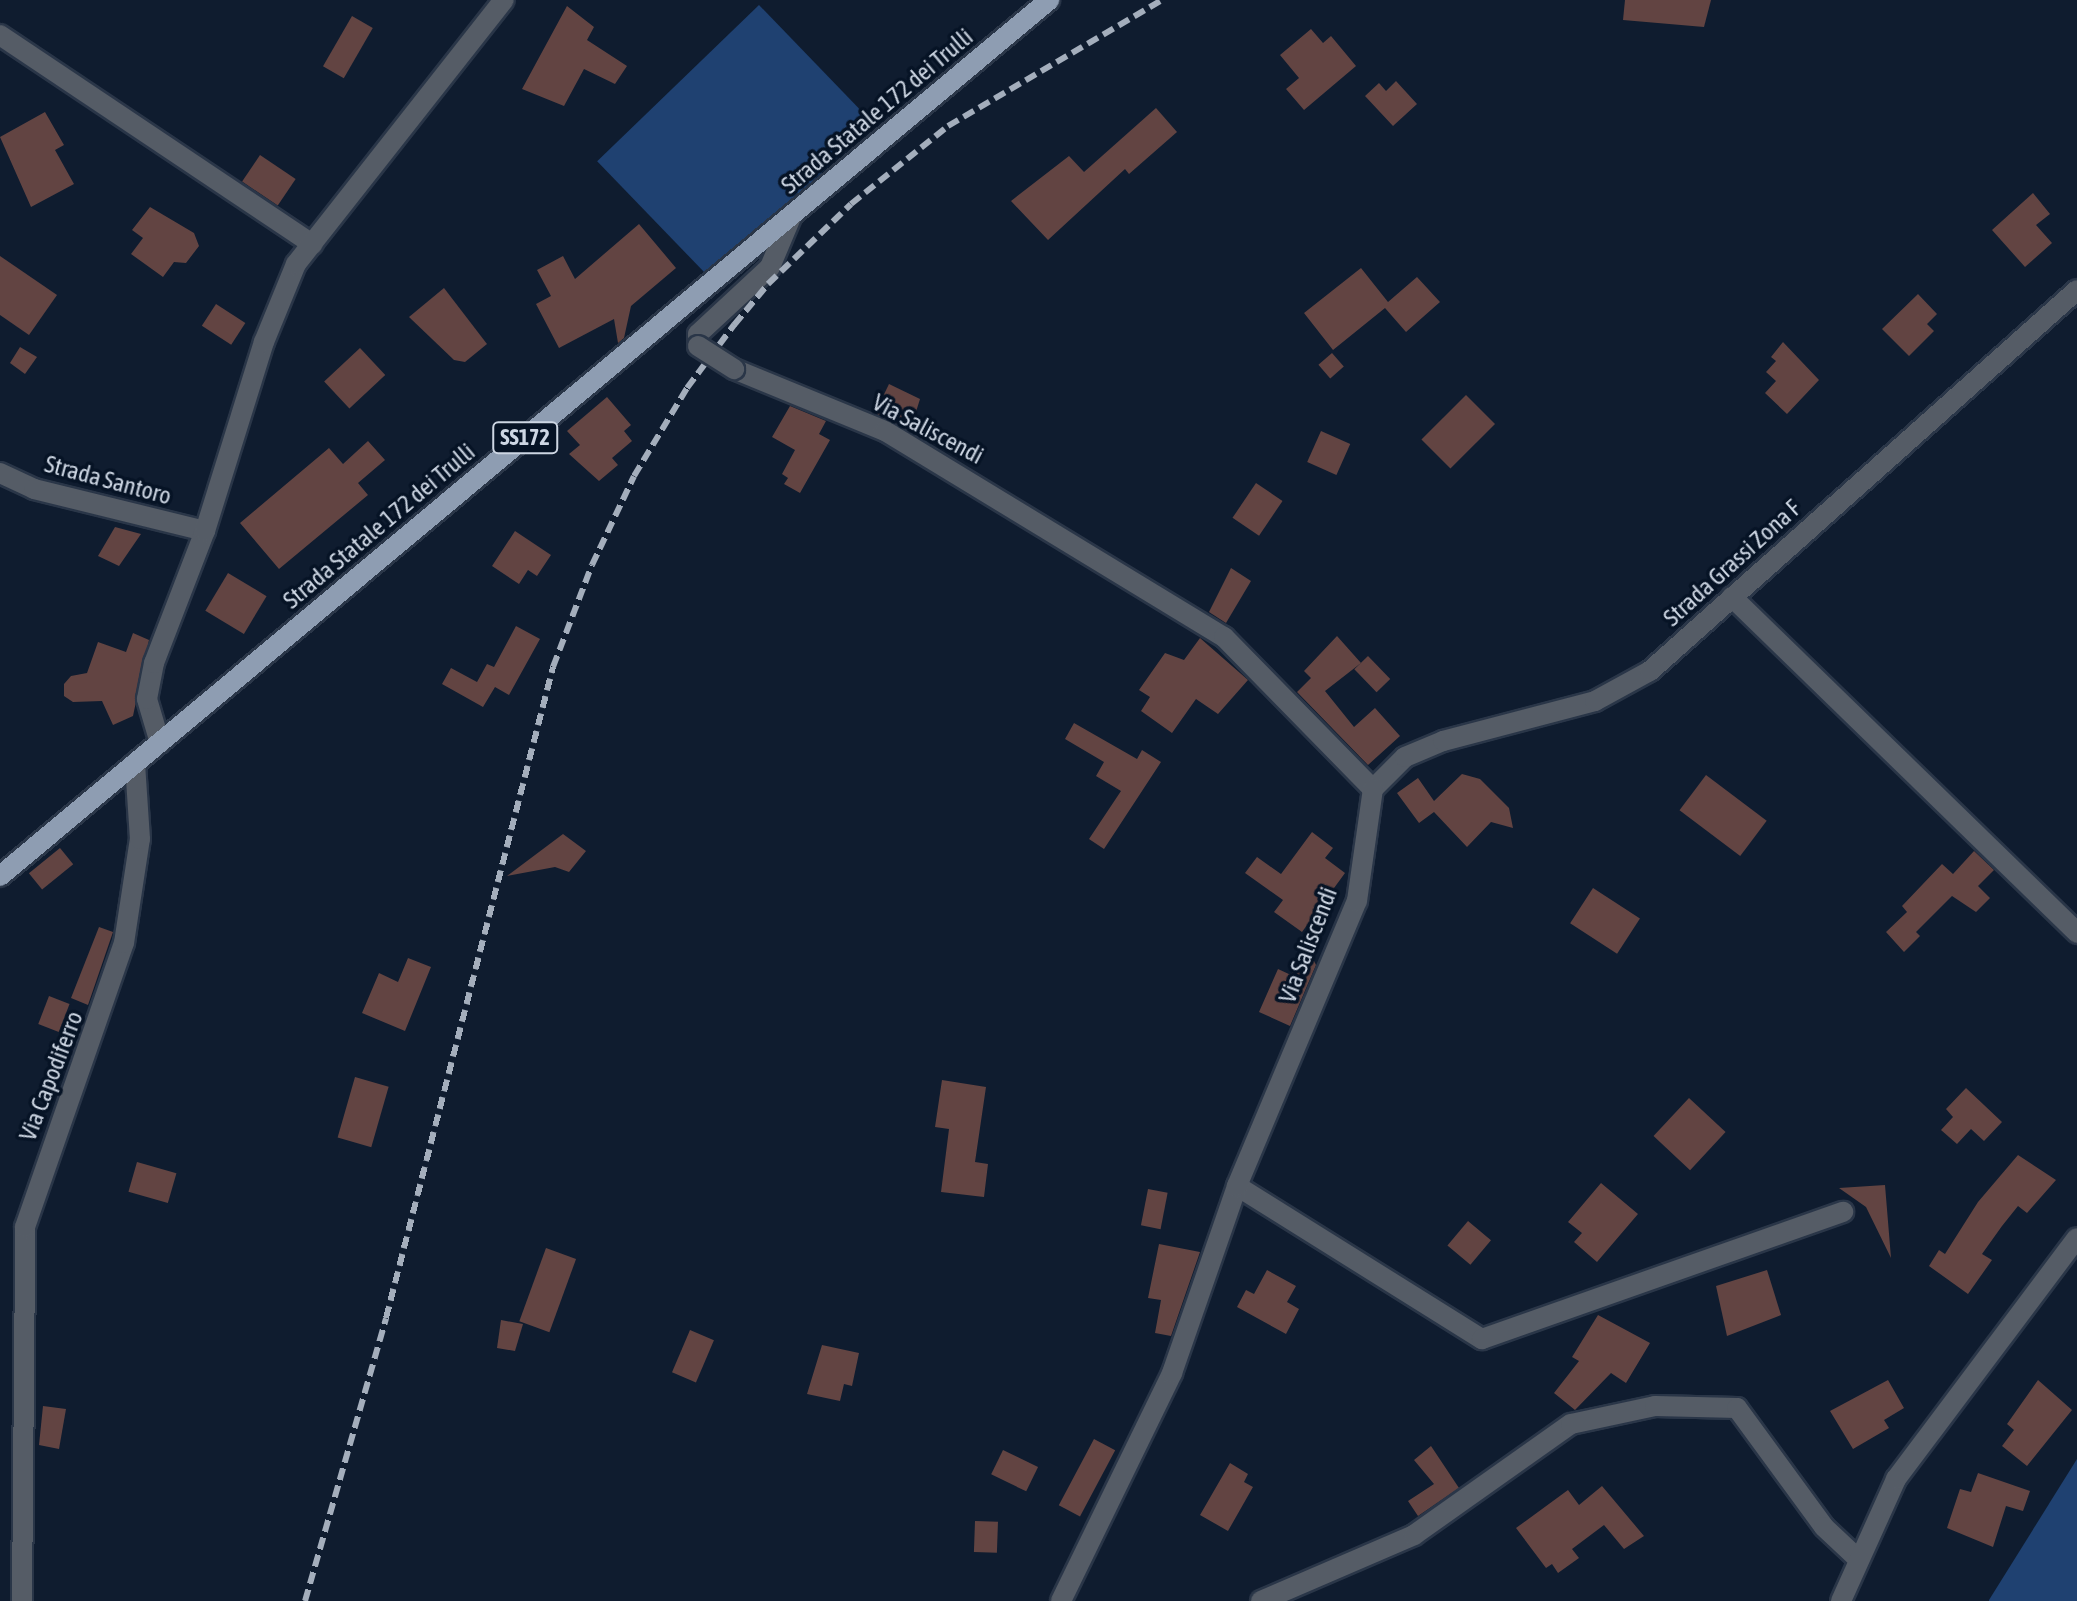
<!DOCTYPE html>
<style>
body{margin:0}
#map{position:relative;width:2077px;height:1601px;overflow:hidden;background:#0f1c2f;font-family:"Asap Condensed",sans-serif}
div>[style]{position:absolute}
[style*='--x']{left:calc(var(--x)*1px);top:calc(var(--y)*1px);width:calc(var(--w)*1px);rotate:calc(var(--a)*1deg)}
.green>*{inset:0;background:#1f4171;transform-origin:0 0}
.building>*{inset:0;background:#624442;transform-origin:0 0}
.roads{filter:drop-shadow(2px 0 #2a3648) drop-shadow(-2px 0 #2a3648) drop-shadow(0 2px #2a3648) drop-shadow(0 -2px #2a3648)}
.minor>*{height:20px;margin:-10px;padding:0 10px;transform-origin:10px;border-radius:10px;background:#555c66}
.major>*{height:20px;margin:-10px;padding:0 10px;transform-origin:10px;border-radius:10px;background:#8e9db2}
.rail>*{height:6px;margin-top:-3px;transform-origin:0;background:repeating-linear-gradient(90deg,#a4aebc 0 12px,transparent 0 18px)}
.bridges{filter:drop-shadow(2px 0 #2a3648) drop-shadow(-2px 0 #2a3648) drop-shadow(0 2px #2a3648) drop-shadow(0 -2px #2a3648)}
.minor-bridge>*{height:20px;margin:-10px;padding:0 10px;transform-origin:10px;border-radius:10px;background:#555c66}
span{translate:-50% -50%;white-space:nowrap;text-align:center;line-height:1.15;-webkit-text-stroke:7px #061325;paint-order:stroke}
.shield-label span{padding:2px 6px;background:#061325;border:2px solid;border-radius:6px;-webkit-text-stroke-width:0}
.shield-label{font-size:22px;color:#cdd6e3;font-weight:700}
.street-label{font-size:24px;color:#cdd6e3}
</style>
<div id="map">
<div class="green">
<i style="left:759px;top:5px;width:164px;height:225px;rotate:46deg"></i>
<i style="clip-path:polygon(2077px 1459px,2077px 1601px,1989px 1601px,1989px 1600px)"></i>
</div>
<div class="building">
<i style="clip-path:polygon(1625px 0,1711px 0,1704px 27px,1623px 20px)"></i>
<i style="clip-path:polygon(567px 6px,594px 27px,587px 40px,627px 66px,615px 84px,584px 69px,564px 106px,522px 89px)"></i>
<i style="left:352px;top:16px;width:24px;height:58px;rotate:30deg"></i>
<i style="clip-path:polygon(1311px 29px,1323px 43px,1331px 36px,1356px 66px,1304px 110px,1286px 89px,1299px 78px,1280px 55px)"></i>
<i style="clip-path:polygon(1396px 81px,1417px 104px,1393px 126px,1365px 96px,1379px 83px,1386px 91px)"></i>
<i style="clip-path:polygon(1156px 108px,1177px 132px,1129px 174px,1125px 169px,1048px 240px,1011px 201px,1069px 156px,1084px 172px)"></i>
<i style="clip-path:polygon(45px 112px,64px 145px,55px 150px,74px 184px,31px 207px,0 137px)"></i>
<i style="left:260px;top:155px;width:43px;height:32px;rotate:34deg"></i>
<i style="clip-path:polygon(2033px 193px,2050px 214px,2036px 225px,2052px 243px,2025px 267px,1992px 230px)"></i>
<i style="clip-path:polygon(150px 207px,194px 233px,199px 246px,186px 263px,174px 262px,163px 277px,131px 254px,143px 238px,132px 230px)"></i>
<i style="clip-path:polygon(639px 224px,676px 268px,631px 306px,624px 338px,618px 343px,614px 319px,559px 348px,536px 304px,551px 296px,537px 270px,563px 256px,575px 279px)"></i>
<i style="clip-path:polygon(0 256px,57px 295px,29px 335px,0 315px)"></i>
<i style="clip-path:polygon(1361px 268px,1388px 302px,1417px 277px,1440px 302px,1406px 332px,1385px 308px,1333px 350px,1304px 313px)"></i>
<i style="clip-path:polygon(444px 288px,487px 344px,465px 362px,454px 360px,409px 317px)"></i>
<i style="clip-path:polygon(1918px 294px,1937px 314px,1927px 324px,1934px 331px,1909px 356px,1882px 329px)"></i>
<i style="left:216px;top:304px;width:35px;height:26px;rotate:33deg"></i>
<i style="clip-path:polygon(1783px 342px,1819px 380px,1787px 414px,1765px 393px,1776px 381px,1766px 372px,1776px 361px,1771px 357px)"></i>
<i style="clip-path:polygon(20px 347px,37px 357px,25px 374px,10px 363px)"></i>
<i style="left:360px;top:348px;width:37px;height:49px;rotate:47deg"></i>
<i style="left:1332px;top:353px;width:18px;height:18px;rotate:49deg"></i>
<i style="clip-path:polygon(889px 384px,920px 399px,910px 431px,875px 413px)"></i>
<i style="left:1466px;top:395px;width:41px;height:63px;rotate:45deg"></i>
<i style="clip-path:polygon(607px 397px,631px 425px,624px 431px,632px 441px,612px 458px,618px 465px,599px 481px,569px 454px,580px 445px,567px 431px)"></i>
<i style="clip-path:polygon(790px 406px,826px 421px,819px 434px,830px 440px,800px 493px,784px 484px,788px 478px,782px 474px,795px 450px,772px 437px)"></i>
<i style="left:1321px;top:431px;width:32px;height:34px;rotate:24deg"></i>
<i style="clip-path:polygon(368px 441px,385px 460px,358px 483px,368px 495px,279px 569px,240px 523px,329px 448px,343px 464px)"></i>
<i style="left:1256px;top:483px;width:32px;height:42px;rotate:34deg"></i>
<i style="clip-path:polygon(115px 527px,141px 534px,119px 566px,98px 556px)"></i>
<i style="clip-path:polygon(515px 531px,551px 555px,537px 576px,528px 570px,519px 584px,492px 566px)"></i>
<i style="clip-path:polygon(1231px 568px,1251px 581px,1226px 623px,1209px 612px)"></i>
<i style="left:228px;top:573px;width:45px;height:44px;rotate:31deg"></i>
<i style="clip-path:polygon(516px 626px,540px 639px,509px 695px,495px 687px,483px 707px,442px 684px,451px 668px,477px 682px,487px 664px,494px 667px)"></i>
<i style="clip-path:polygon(133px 633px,149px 640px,133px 716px,113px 725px,102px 701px,73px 702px,64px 696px,64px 684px,71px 676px,87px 673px,98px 642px,126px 652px)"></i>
<i style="clip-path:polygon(1337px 636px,1361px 663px,1325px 691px,1354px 727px,1375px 708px,1400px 736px,1368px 765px,1297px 692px,1311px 678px,1304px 671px)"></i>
<i style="clip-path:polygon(1200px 638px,1248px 680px,1218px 714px,1196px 699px,1172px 733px,1141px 711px,1150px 697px,1139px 690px,1165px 653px,1184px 660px)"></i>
<i style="left:1368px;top:656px;width:32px;height:19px;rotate:46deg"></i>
<i style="clip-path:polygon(1074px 723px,1137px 759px,1142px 750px,1161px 762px,1104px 849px,1089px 839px,1121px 791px,1096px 776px,1104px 762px,1065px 739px)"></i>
<i style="clip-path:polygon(1462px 774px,1480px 779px,1509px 808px,1513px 828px,1491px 822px,1467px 847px,1434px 812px,1419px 823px,1397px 793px,1418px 778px,1434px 801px)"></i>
<i style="left:1706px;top:775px;width:76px;height:44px;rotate:37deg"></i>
<i style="clip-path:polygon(1312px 832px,1333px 848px,1325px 858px,1345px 873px,1302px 932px,1274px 912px,1283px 900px,1245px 873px,1257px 857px,1281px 874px)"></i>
<i style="clip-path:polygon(563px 834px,586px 851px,569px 872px,555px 867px,507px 876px)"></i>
<i style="left:60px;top:848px;width:21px;height:40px;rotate:51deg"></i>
<i style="clip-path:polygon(1974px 851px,1994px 870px,1978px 886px,1990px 898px,1976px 912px,1952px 896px,1916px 932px,1920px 936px,1904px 952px,1886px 932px,1907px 912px,1902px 906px,1942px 864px,1953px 874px)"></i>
<i style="left:1593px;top:888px;width:56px;height:42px;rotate:33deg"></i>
<i style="clip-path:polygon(99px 927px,113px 932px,88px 1005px,71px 998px)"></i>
<i style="clip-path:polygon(1305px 942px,1316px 965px,1290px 1026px,1259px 1012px,1278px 969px,1291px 975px)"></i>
<i style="clip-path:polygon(408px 958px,431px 967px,405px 1031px,362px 1013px,379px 973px,398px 982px)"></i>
<i style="left:49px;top:996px;width:22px;height:30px;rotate:21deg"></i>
<i style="left:355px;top:1077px;width:35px;height:63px;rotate:16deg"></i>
<i style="clip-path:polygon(942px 1080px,986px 1087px,975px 1162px,988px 1164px,984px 1197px,941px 1192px,949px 1129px,935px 1127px)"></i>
<i style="clip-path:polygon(1966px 1088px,2002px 1122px,1984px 1141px,1971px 1129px,1957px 1144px,1941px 1130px,1953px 1117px,1946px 1109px)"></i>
<i style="left:1689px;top:1098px;width:50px;height:52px;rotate:43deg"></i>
<i style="clip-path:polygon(2018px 1155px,2056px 1180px,2027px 1213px,2018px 1206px,2002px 1226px,1982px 1254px,1992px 1260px,1968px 1294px,1929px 1266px,1939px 1250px,1945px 1254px,1978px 1202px)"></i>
<i style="left:137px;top:1162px;width:41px;height:31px;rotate:16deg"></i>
<i style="clip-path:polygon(1601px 1183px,1638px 1214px,1597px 1262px,1574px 1242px,1582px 1233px,1568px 1222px)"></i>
<i style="clip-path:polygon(1885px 1185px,1891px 1258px,1866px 1207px,1839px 1188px)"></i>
<i style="left:1148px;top:1189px;width:20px;height:37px;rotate:11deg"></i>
<i style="left:1468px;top:1221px;width:30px;height:32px;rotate:40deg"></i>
<i style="clip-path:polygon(1159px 1244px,1200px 1252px,1171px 1336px,1155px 1333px,1161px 1300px,1148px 1298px)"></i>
<i style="left:546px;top:1248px;width:32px;height:78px;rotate:20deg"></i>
<i style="clip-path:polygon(1267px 1270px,1296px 1286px,1287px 1302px,1299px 1309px,1286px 1334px,1237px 1307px,1246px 1290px,1254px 1294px)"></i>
<i style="clip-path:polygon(1767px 1270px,1781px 1315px,1727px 1336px,1716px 1286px)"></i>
<i style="clip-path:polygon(1598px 1315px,1650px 1343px,1626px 1383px,1611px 1373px,1575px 1410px,1554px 1393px,1579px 1361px,1572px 1357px)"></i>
<i style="clip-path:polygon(501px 1320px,523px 1324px,515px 1351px,497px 1348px)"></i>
<i style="left:690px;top:1330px;width:26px;height:46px;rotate:23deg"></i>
<i style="clip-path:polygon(822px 1345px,859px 1353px,852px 1386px,844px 1384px,840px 1401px,807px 1394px)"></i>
<i style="clip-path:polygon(1888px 1380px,1904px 1408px,1884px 1420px,1889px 1428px,1853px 1449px,1830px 1411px)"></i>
<i style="clip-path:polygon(2038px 1380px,2072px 1410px,2027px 1466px,2002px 1446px,2014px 1430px,2007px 1424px)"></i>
<i style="clip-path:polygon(43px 1406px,66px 1409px,59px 1449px,39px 1445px)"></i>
<i style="left:1094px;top:1439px;width:24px;height:75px;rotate:28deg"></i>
<i style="clip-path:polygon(1431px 1446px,1459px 1488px,1418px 1516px,1408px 1501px,1434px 1484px,1414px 1460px)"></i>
<i style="left:1003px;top:1450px;width:39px;height:27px;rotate:26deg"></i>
<i style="clip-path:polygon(1230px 1463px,1248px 1474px,1244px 1482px,1253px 1487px,1228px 1531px,1200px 1515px)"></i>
<i style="clip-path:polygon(1978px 1473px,2030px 1491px,2023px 1511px,2006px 1506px,1993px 1547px,1947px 1528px,1960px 1489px,1971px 1492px)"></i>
<i style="clip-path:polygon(1602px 1486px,1644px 1536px,1624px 1549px,1604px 1525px,1572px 1549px,1579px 1558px,1558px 1573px,1552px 1564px,1546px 1568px,1516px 1528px,1568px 1490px,1579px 1505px)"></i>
<i style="left:975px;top:1521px;width:23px;height:31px;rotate:2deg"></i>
</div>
<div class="roads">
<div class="minor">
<i style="--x:0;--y:35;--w:376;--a:33.8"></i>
<i style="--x:698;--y:346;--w:12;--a:-90"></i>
<i style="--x:698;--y:334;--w:98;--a:-42.9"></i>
<i style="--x:770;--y:267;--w:56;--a:-67.1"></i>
<i style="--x:734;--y:369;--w:163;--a:22.3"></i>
<i style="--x:885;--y:431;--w:397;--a:31.3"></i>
<i style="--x:1224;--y:637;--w:213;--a:45.6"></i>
<i style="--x:0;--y:473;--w:38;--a:25"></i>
<i style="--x:34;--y:489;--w:176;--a:13.8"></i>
<i style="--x:1732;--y:597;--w:482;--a:44.2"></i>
<i style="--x:160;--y:743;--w:46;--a:-106.5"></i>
<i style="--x:147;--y:699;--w:37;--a:-79"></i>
<i style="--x:154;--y:663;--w:142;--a:-68.9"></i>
<i style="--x:205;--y:531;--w:198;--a:-72.7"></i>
<i style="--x:264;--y:342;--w:84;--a:-67.7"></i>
<i style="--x:296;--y:264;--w:336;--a:-51.8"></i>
<i style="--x:1373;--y:789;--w:45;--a:-45"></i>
<i style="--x:1405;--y:757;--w:41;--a:-22.8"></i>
<i style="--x:1443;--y:741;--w:157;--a:-14.7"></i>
<i style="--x:1595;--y:701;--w:63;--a:-28.6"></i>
<i style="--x:1650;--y:671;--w:572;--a:-41.74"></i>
<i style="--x:1237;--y:1186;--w:289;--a:32"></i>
<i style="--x:1482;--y:1339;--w:383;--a:-19.4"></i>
<i style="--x:22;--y:1601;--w:374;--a:-89.5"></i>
<i style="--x:25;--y:1227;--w:301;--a:-70.8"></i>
<i style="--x:124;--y:943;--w:105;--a:-81.3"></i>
<i style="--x:140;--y:839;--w:76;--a:-93.8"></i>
<i style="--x:1061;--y:1601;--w:254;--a:-64"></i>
<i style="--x:1172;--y:1373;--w:198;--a:-70.8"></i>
<i style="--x:1237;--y:1186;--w:309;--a:-67.2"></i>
<i style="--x:1357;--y:901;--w:113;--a:-81.9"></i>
<i style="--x:1261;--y:1601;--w:167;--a:-23.3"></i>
<i style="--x:1414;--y:1535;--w:192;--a:-35.3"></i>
<i style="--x:1571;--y:1424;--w:86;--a:-12.1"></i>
<i style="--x:1655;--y:1406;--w:82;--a:1.4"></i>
<i style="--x:1737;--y:1408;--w:147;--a:53.8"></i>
<i style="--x:1824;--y:1527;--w:45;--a:43.2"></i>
<i style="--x:1841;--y:1601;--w:134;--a:-65.7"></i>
<i style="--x:1896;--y:1479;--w:301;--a:-53.1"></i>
</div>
<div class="major">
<i style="--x:0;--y:876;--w:1367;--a:-39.86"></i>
</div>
</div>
<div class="rail">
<i style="--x:305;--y:1601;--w:294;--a:-74"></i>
<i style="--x:386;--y:1318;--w:672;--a:-75.61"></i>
<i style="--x:553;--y:667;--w:109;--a:-69.1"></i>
<i style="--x:592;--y:565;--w:98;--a:-64.7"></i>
<i style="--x:634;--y:476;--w:103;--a:-58.9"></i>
<i style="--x:687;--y:388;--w:79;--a:-53.3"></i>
<i style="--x:734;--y:325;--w:53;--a:-50.3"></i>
<i style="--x:768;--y:284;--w:115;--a:-43.9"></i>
<i style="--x:851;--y:204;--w:124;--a:-38.8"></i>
<i style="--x:948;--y:126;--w:248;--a:-30.5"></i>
</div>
<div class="bridges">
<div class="minor-bridge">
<i style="--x:698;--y:346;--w:43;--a:32.6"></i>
</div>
</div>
<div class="shield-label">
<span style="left:525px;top:438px">SS172</span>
</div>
<div class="street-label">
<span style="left:877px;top:111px;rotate:-40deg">Strada Statale 172 dei Trulli</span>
<span style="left:928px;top:429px;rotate:28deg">Via Saliscendi</span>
<span style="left:108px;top:480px;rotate:15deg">Strada Santoro</span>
<span style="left:379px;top:526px;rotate:-40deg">Strada Statale 172 dei Trulli</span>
<span style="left:1732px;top:563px;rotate:-42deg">Strada Grassi Zona F</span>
<span style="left:1308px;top:945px;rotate:-69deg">Via Saliscendi</span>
<span style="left:51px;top:1076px;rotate:-69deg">Via Capodiferro</span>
</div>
</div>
